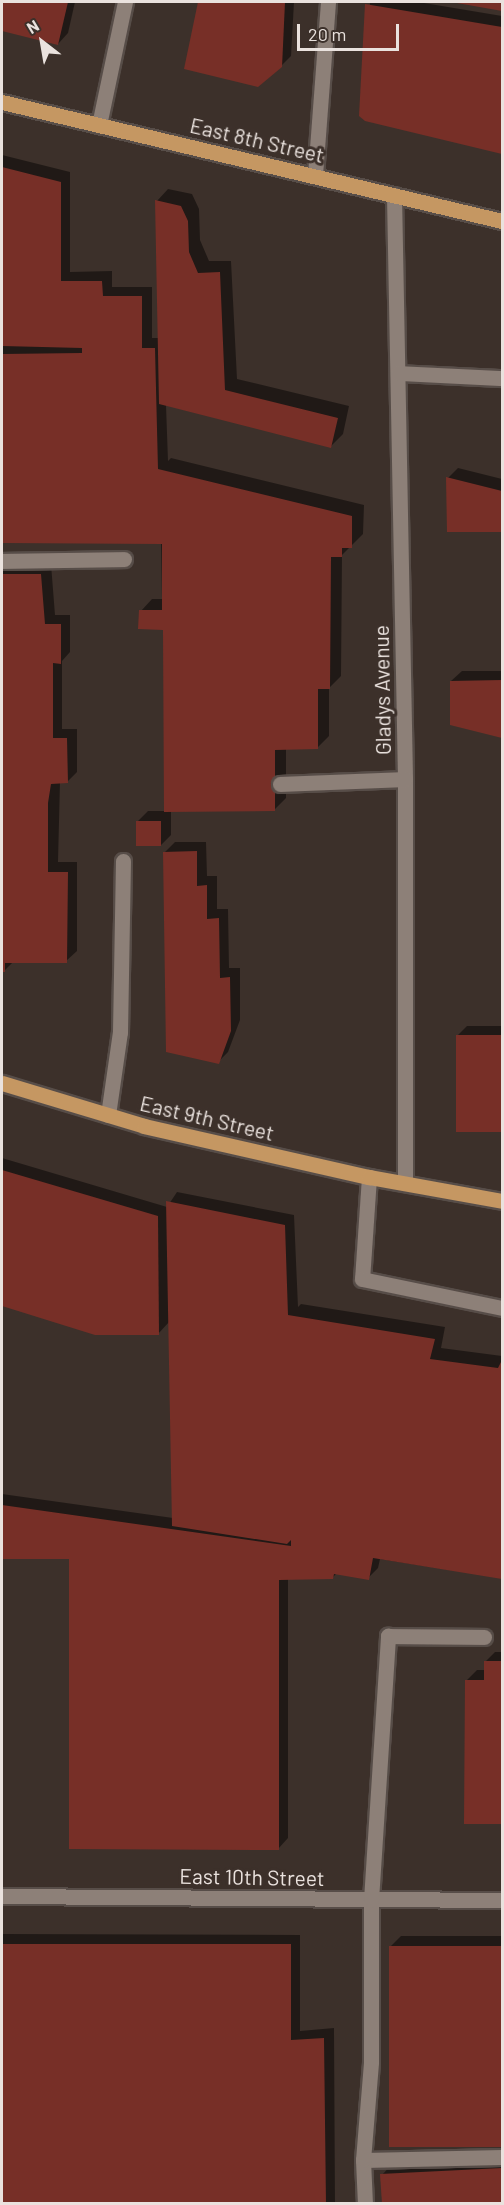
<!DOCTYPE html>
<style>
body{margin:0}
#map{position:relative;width:504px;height:2205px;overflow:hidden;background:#3c302a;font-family:Barlow,sans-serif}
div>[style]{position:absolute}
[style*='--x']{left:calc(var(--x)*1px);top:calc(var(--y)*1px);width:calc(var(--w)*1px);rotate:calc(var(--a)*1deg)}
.shadow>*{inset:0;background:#0007}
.building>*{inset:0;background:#772f27;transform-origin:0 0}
.roads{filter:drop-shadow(2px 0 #574d48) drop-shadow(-2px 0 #574d48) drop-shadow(0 2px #574d48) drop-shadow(0 -2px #574d48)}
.minor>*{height:15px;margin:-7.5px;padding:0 7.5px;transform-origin:7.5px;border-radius:7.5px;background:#8d8078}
.major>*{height:15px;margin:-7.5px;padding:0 7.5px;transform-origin:7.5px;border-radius:7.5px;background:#c59762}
span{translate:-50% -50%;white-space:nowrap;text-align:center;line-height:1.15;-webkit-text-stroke:6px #3c302a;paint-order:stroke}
.street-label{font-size:21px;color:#eae2de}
.frame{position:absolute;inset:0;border:3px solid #eae2de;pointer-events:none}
.north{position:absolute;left:12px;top:12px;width:60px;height:60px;-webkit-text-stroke:4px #3c302a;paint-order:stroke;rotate:329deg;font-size:16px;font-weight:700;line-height:24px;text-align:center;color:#eae2de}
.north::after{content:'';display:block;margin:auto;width:21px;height:27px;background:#eae2de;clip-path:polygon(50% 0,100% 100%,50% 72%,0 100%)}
.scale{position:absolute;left:297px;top:24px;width:102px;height:27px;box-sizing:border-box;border:3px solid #eae2de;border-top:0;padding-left:8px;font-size:18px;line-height:21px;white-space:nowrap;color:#eae2de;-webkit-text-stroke:4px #3c302a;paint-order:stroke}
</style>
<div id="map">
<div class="shadow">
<i style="clip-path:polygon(2px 2px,75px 2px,68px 33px,58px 44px,2px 30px)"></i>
<i style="clip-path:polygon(200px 2px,294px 2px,291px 56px,281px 66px,186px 67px)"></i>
<i style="clip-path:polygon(370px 2px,418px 2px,502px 16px,502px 153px,366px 120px)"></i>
<i style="clip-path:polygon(459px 2px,502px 2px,502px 10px)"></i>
<i style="clip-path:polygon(2px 155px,70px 172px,70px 272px,112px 271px,112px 287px,152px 287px,152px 338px,159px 338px,157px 201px,168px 189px,192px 194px,199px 209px,200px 240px,209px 261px,231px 261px,237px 379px,349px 406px,343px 434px,331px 446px,166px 405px,168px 461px,171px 458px,364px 505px,363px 534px,342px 555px,341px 676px,329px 688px,329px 736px,317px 748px,286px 749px,286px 798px,274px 810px,171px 811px,171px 835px,161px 845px,138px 821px,148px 811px,165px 811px,164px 629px,141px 611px,152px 599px,162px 599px,161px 542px,2px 541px)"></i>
<i style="clip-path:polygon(458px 468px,502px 479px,502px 531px,448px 530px,448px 478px)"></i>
<i style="clip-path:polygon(2px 564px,51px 564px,55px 615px,70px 615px,70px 652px,62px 661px,62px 729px,77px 729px,77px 772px,67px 782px,60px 782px,58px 862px,77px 862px,77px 951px,66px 961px,14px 961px,4px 971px)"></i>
<i style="clip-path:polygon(462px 671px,502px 671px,502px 736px,452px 724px,451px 681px)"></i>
<i style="clip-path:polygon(175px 842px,206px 842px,207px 876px,217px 876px,217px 909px,228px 909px,229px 968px,240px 968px,240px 1020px,228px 1052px,218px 1062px,165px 852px)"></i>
<i style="clip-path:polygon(467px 1026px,502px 1026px,502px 1130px,458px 1121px,457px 1036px)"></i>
<i style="clip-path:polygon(2px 1158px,167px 1207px,177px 1192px,294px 1215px,298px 1307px,301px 1304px,445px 1327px,441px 1348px,502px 1356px,502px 1578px,380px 1559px,378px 1568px,368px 1578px,337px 1573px,333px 1577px,288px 1578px,288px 1838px,278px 1849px,70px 1558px,2px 1558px,2px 1494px,173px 1518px,169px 1322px,158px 1334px,95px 1334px,2px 1304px)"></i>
<i style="clip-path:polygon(495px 1652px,502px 1652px,502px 1823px,466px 1823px,467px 1680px,477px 1670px,485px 1670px,485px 1662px)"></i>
<i style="clip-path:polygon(2px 1934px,300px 1935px,300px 2031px,334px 2028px,335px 2204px,2px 2204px)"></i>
<i style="clip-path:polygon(401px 1936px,502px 1936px,502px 2142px,390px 2145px,391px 1946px)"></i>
<i style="clip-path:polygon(502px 2160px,502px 2204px,384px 2204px,382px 2175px,392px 2164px)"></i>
</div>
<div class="building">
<i style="clip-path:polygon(2px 2px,68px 2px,58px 45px,2px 31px)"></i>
<i style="clip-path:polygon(198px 2px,285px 2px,282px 67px,258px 87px,184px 69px)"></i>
<i style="clip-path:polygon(502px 2px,502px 11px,457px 3px,457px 2px)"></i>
<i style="clip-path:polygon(365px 4px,502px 27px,502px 154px,365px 121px,359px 116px)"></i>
<i style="clip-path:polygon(2px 167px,61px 182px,61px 281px,102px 281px,103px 296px,142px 296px,142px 348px,155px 348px,158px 469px,352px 516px,352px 548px,342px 548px,342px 557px,331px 557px,330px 689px,318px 689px,318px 749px,275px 750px,275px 811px,164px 812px,163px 630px,138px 629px,139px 610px,162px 610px,162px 544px,2px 543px,2px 354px,82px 353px,82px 348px,2px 346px)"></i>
<i style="clip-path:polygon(155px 200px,181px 206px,188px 221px,189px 252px,198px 273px,220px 272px,225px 390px,338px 418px,331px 448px,159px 404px)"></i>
<i style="clip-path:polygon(446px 477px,502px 491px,502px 532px,447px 532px)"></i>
<i style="clip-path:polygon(2px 574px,41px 574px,45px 624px,61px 624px,61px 664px,53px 663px,53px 738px,67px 738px,68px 783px,51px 784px,48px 803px,48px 872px,68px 872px,67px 963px,5px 963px,5px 972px,2px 972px)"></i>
<i style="clip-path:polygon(502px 680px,502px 738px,450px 725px,450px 681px)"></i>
<i style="left:136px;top:821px;width:25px;height:25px"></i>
<i style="clip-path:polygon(197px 851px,197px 886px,207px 885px,207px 919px,219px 918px,220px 978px,230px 977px,231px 1031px,219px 1064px,166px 1052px,163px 852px)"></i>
<i style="left:502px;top:1035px;width:97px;height:46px;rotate:90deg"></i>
<i style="clip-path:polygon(2px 1170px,158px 1216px,159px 1335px,95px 1335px,2px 1306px)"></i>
<i style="clip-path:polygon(166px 1201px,285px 1225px,288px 1315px,435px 1339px,430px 1359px,498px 1368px,502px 1360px,502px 1579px,373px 1558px,369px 1580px,334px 1574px,333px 1579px,279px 1580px,279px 1850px,69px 1849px,69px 1559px,2px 1559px,2px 1505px,291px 1546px,291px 1540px,287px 1544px,172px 1526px)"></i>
<i style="clip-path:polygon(484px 1661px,502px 1661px,502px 1824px,464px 1824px,465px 1680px,484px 1680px)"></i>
<i style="clip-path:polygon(2px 1944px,291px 1944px,291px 2040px,324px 2038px,326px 2204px,2px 2204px)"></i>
<i style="left:389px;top:1946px;width:113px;height:201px"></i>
<i style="clip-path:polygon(502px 2168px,502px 2204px,382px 2204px,380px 2174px)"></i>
</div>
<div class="roads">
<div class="minor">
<i style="--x:99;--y:125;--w:126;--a:-78.1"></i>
<i style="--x:315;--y:175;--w:173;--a:-85.7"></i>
<i style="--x:394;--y:195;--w:584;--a:88.92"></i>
<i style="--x:405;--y:779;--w:404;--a:90"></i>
<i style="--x:398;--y:373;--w:104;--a:2.8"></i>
<i style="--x:2;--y:561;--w:122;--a:-0.9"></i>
<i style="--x:280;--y:784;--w:125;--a:-2.3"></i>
<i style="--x:108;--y:1115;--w:84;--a:-81.8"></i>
<i style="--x:120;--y:1032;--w:171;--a:-89"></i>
<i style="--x:369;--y:1177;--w:102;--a:93.9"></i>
<i style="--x:362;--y:1279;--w:143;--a:11.7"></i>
<i style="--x:2;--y:1896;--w:500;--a:0.46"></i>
<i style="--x:363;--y:2160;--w:139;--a:-1.2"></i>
<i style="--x:365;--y:2204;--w:44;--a:-92.6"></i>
<i style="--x:363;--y:2160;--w:98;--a:-85.3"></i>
<i style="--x:371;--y:2062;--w:162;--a:-90"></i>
<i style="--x:371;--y:1900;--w:265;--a:-86.3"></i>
<i style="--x:388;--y:1636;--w:96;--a:0.6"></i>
</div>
<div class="major">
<i style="--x:2;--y:102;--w:514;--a:13.39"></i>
<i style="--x:2;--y:1083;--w:148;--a:16.8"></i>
<i style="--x:144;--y:1126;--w:231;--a:12.8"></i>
<i style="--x:369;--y:1177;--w:135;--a:10.2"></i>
</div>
</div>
<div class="street-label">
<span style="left:257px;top:140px;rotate:13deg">East 8th Street</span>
<span style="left:382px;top:690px;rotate:-91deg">Gladys Avenue</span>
<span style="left:207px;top:1118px;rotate:13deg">East 9th Street</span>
<span style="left:252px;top:1877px;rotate:1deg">East 10th Street</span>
</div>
<div class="frame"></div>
<div class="north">N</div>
<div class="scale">20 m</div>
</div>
